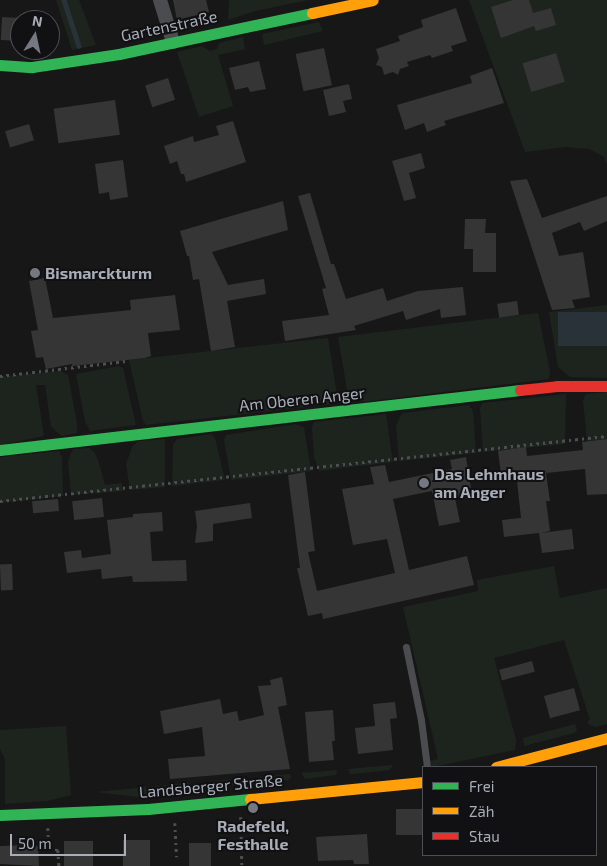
<!DOCTYPE html>
<meta charset="utf-8">
<style>
body{margin:0}
#map{position:relative;width:607px;height:866px;overflow:hidden;background:#171717;font-family:"Exo 2",sans-serif}
div>[style]{position:absolute}
[style*='--x']{left:calc(var(--x)*1px);top:calc(var(--y)*1px);width:calc(var(--w)*1px);rotate:calc(var(--a)*1deg)}
.green>*{inset:0;background:#1d241e}
.water>*{inset:0;background:#2a3239;transform-origin:0 0}
.stream>*{height:4.5px;margin:-2.25px;padding:0 2.25px;transform-origin:2.25px;border-radius:2.25px;background:#2a3239}
.building>*{inset:0;background:#353536;transform-origin:0 0}
.path>*{height:2.5px;margin-top:-1.25px;transform-origin:0;background:repeating-linear-gradient(90deg,#4d4e52 0 2.5px,transparent 0 6.5px)}
.lane>*{height:7px;margin:-3.5px;padding:0 3.5px;transform-origin:3.5px;border-radius:3.5px;background:#4b4c50}
.street>*{height:14px;margin:-7px;padding:0 7px;transform-origin:7px;border-radius:7px;background:#4b4c50}
.fast>*{height:11px;margin:-5.5px;padding:0 5.5px;transform-origin:5.5px;border-radius:5.5px;background:#30b455}
.slow>*{height:11px;margin:-5.5px;padding:0 5.5px;transform-origin:5.5px;border-radius:5.5px;background:#ff9f0a}
.jam>*{height:11px;margin:-5.5px;padding:0 5.5px;transform-origin:5.5px;border-radius:5.5px;background:#e5322d}
.dots>*{width:14px;height:14px;translate:-50% -50%;box-sizing:border-box;border:2px solid #111113;border-radius:50%}
span{translate:-50% -50%;white-space:nowrap;text-align:center;line-height:1.15;-webkit-text-stroke:4px #111113;paint-order:stroke}
.street-label{font-size:16px;color:#a8adb8}
.poi-label{font-size:16px;color:#a8adb8;font-weight:700}
.left{translate:0 -50%;text-align:left}
.legend{position:absolute;left:422px;top:766px;width:175px;height:90px;box-sizing:border-box;background:#111113;border:1px solid #4d4f55;margin:0;padding:6px 9px;list-style:none;font-size:15px;color:#a8adb8}
.legend li{display:flex;align-items:center;gap:10px;height:25px}
.legend b{width:25px;border:1px solid #4d4f55}
.north{position:absolute;left:10px;top:10px;width:50px;height:50px;box-sizing:border-box;background:#111113;border:1px solid #4d4f55;border-radius:50%;rotate:10deg;font-size:14px;font-weight:700;line-height:20px;text-align:center;color:#a8adb8}
.north::after{content:'';display:block;margin:auto;width:18px;height:22px;background:#757880;clip-path:polygon(50% 0,100% 100%,50% 72%,0 100%)}
.scale{position:absolute;left:10px;top:834px;width:116px;height:22px;box-sizing:border-box;border:2px solid #a8adb8;border-top:0;padding-left:6px;font-size:15px;line-height:18px;white-space:nowrap;color:#a8adb8;-webkit-text-stroke:4px #111113;paint-order:stroke}
</style>
<div id="map">
<div class="green">
<i style="clip-path:polygon(56px 0,79px 0,96px 45px,72px 50px)"></i>
<i style="clip-path:polygon(229px 0,309px 0,255px 11px,228px 20px)"></i>
<i style="clip-path:polygon(469px 0,607px 0,607px 165px,604px 157px,589px 149px,566px 147px,525px 152px)"></i>
<i style="clip-path:polygon(319px 22px,323px 31px,264px 45px,262px 34px)"></i>
<i style="clip-path:polygon(243px 37px,245px 49px,218px 55px,233px 106px,199px 117px,177px 52px,202px 46px,210px 51px,217px 49px,219px 43px)"></i>
<i style="clip-path:polygon(607px 305px,607px 378px,570px 377px,558px 367px,549px 312px)"></i>
<i style="clip-path:polygon(538px 313px,550px 371px,549px 379px,363px 402px,354px 399px,347px 390px,338px 337px)"></i>
<i style="clip-path:polygon(328px 338px,337px 394px,333px 404px,146px 425px,143px 421px,129px 360px)"></i>
<i style="clip-path:polygon(119px 366px,123px 368px,136px 425px,90px 431px,85px 421px,76px 374px)"></i>
<i style="clip-path:polygon(60px 371px,68px 375px,77px 423px,77px 433px,62px 436px,58px 433px,51px 426px,45px 385px,36px 385px,44px 436px,0 445px,0 377px)"></i>
<i style="clip-path:polygon(607px 392px,607px 439px,587px 441px,583px 400px,586px 394px)"></i>
<i style="clip-path:polygon(566px 394px,565px 444px,483px 452px,480px 408px,482px 403px)"></i>
<i style="clip-path:polygon(469px 405px,473px 411px,476px 453px,399px 461px,396px 426px,402px 413px)"></i>
<i style="clip-path:polygon(386px 414px,393px 462px,319px 471px,314px 457px,312px 427px,314px 422px)"></i>
<i style="clip-path:polygon(295px 424px,304px 427px,311px 471px,231px 480px,224px 440px,226px 435px)"></i>
<i style="clip-path:polygon(211px 434px,215px 438px,225px 480px,172px 486px,173px 445px,177px 439px)"></i>
<i style="clip-path:polygon(165px 439px,165px 487px,130px 490px,126px 464px,132px 447px,138px 441px)"></i>
<i style="clip-path:polygon(89px 448px,94px 452px,98px 460px,105px 485px,122px 483px,123px 491px,71px 495px,68px 462px,71px 453px,74px 449px)"></i>
<i style="clip-path:polygon(59px 451px,62px 458px,63px 496px,0 503px,0 457px)"></i>
<i style="clip-path:polygon(554px 566px,560px 598px,607px 588px,607px 724px,596px 727px,589px 725px,587px 721px,590px 720px,564px 640px,494px 658px,516px 740px,515px 750px,432px 767px,430px 761px,438px 759px,403px 607px,478px 591px,477px 580px)"></i>
<i style="clip-path:polygon(575px 724px,577px 731px,574px 733px,524px 746px,523px 738px)"></i>
<i style="clip-path:polygon(66px 726px,71px 795px,47px 801px,5px 804px,5px 759px,0 749px,0 730px)"></i>
<i style="clip-path:polygon(393px 765px,390px 770px,353px 774px,350px 774px,348px 769px)"></i>
<i style="clip-path:polygon(337px 770px,336px 775px,305px 779px,301px 773px)"></i>
<i style="clip-path:polygon(290px 774px,291px 778px,288px 780px,261px 781px,260px 777px)"></i>
<i style="clip-path:polygon(239px 779px,237px 785px,215px 786px,214px 781px)"></i>
<i style="clip-path:polygon(190px 783px,191px 790px,186px 793px,138px 797px,95px 792px)"></i>
</div>
<div class="water">
<i style="left:607px;top:312px;width:34px;height:49px;rotate:90deg"></i>
</div>
<div class="stream">
<i style="--x:64;--y:0;--w:48;--a:71.9"></i>
</div>
<div class="building">
<i style="clip-path:polygon(173px 0,206px 0,209px 12px,177px 20px)"></i>
<i style="clip-path:polygon(513px 0,529px 0,533px 13px,551px 8px,556px 25px,536px 31px,534px 26px,501px 38px,491px 7px)"></i>
<i style="clip-path:polygon(456px 8px,467px 41px,451px 46px,453px 51px,432px 58px,430px 55px,407px 62px,409px 66px,400px 69px,398px 75px,393px 72px,384px 75px,382px 67px,376px 65px,379px 58px,376px 49px,400px 41px,398px 36px,423px 27px,421px 20px)"></i>
<i style="left:2px;top:17px;width:18px;height:23px;rotate:3deg"></i>
<i style="left:324px;top:48px;width:38px;height:29px;rotate:78deg"></i>
<i style="left:556px;top:53px;width:30px;height:35px;rotate:73deg"></i>
<i style="clip-path:polygon(259px 61px,266px 89px,250px 92px,248px 87px,235px 90px,229px 68px)"></i>
<i style="clip-path:polygon(492px 68px,504px 103px,444px 121px,446px 125px,427px 132px,424px 123px,405px 130px,397px 105px,472px 83px,470px 76px)"></i>
<i style="left:168px;top:78px;width:23px;height:24px;rotate:72deg"></i>
<i style="clip-path:polygon(349px 84px,352px 99px,343px 101px,346px 112px,329px 116px,323px 90px)"></i>
<i style="left:115px;top:100px;width:35px;height:62px;rotate:82deg"></i>
<i style="clip-path:polygon(233px 121px,246px 162px,186px 182px,184px 174px,181px 174px,177px 161px,170px 164px,164px 146px,193px 136px,194px 142px,219px 135px,216px 126px)"></i>
<i style="left:29px;top:124px;width:17px;height:25px;rotate:73deg"></i>
<i style="clip-path:polygon(421px 153px,425px 168px,409px 173px,416px 198px,404px 201px,392px 161px)"></i>
<i style="clip-path:polygon(123px 160px,128px 197px,110px 200px,109px 192px,99px 194px,95px 164px)"></i>
<i style="clip-path:polygon(527px 179px,542px 218px,607px 196px,607px 221px,584px 231px,580px 222px,552px 233px,559px 256px,583px 252px,590px 297px,572px 300px,575px 308px,552px 310px,510px 181px)"></i>
<i style="clip-path:polygon(310px 193px,331px 264px,334px 264px,346px 299px,383px 288px,387px 301px,418px 291px,463px 287px,466px 315px,441px 318px,440px 309px,406px 320px,403px 311px,354px 326px,356px 330px,285px 341px,282px 321px,329px 315px,322px 289px,326px 288px,298px 196px)"></i>
<i style="clip-path:polygon(283px 201px,288px 230px,212px 252px,228px 285px,264px 279px,266px 294px,227px 301px,235px 347px,211px 351px,199px 279px,193px 280px,189px 256px,187px 256px,180px 231px)"></i>
<i style="clip-path:polygon(465px 219px,486px 219px,485px 233px,496px 233px,496px 272px,473px 272px,473px 249px,464px 249px)"></i>
<i style="clip-path:polygon(45px 278px,53px 318px,131px 310px,130px 300px,175px 295px,180px 330px,148px 333px,151px 356px,145px 358px,72px 366px,72px 364px,46px 369px,43px 357px,36px 358px,31px 331px,38px 330px,29px 281px)"></i>
<i style="left:517px;top:301px;width:14px;height:20px;rotate:82deg"></i>
<i style="clip-path:polygon(607px 439px,607px 494px,587px 495px,585px 469px,546px 473px,550px 501px,546px 501px,550px 531px,541px 533px,572px 529px,574px 549px,542px 553px,539px 533px,504px 537px,502px 520px,521px 518px,516px 472px,501px 474px,498px 451px,526px 447px,527px 456px,583px 450px,582px 442px)"></i>
<i style="clip-path:polygon(466px 457px,472px 495px,455px 498px,460px 522px,439px 526px,432px 491px,393px 499px,409px 570px,467px 556px,474px 585px,323px 619px,322px 613px,308px 616px,297px 568px,300px 568px,288px 475px,305px 472px,315px 551px,308px 552px,317px 591px,395px 573px,387px 539px,353px 545px,342px 489px,374px 484px,370px 467px,385px 465px,389px 482px,452px 469px,450px 460px)"></i>
<i style="left:102px;top:498px;width:19px;height:30px;rotate:84deg"></i>
<i style="left:58px;top:499px;width:12px;height:26px;rotate:85deg"></i>
<i style="clip-path:polygon(250px 503px,252px 518px,213px 524px,213px 541px,195px 543px,197px 526px,195px 511px)"></i>
<i style="clip-path:polygon(162px 512px,163px 531px,150px 532px,152px 561px,186px 560px,187px 581px,133px 582px,132px 576px,102px 579px,101px 569px,67px 573px,64px 552px,81px 550px,82px 558px,111px 554px,107px 520px,133px 517px,133px 514px)"></i>
<i style="left:12px;top:564px;width:26px;height:12px;rotate:88deg"></i>
<i style="left:532px;top:661px;width:11px;height:34px;rotate:75deg"></i>
<i style="clip-path:polygon(282px 677px,287px 705px,278px 707px,290px 769px,170px 779px,168px 759px,205px 756px,202px 727px,164px 734px,160px 711px,220px 699px,223px 714px,237px 711px,239px 721px,264px 715px,258px 686px,271px 685px,270px 680px)"></i>
<i style="left:574px;top:688px;width:23px;height:31px;rotate:75deg"></i>
<i style="clip-path:polygon(395px 702px,397px 718px,390px 719px,393px 750px,358px 754px,355px 728px,375px 726px,373px 704px)"></i>
<i style="clip-path:polygon(333px 710px,335px 741px,332px 741px,334px 760px,309px 762px,305px 712px)"></i>
<i style="left:423px;top:809px;width:26px;height:27px;rotate:90deg"></i>
<i style="clip-path:polygon(367px 834px,369px 864px,354px 864px,353px 860px,318px 861px,316px 837px)"></i>
<i style="left:123px;top:840px;width:27px;height:26px"></i>
<i style="left:64px;top:841px;width:29px;height:25px"></i>
<i style="left:189px;top:843px;width:22px;height:23px"></i>
<i style="clip-path:polygon(30px 845px,38px 846px,39px 866px,0 864px,0 846px)"></i>
</div>
<div class="path">
<i style="--x:0;--y:376;--w:127;--a:-6.8"></i>
<i style="--x:0;--y:501;--w:610;--a:-6.11"></i>
<i style="--x:241;--y:817;--w:49;--a:88.8"></i>
<i style="--x:175;--y:823;--w:34;--a:87"></i>
<i style="--x:48;--y:828;--w:22;--a:87"></i>
<i style="--x:49;--y:850;--w:9;--a:0"></i>
<i style="--x:58;--y:850;--w:16;--a:86"></i>
</div>
<div class="lane">
<i style="--x:406;--y:647;--w:75;--a:78.4"></i>
<i style="--x:421;--y:720;--w:47;--a:82.7"></i>
</div>
<div class="street">
<i style="--x:160;--y:0;--w:44;--a:72.8"></i>
</div>
<div class="fast">
<i style="--x:0;--y:65;--w:32;--a:4"></i>
<i style="--x:32;--y:67;--w:88;--a:-8.5"></i>
<i style="--x:119;--y:54;--w:197;--a:-12"></i>
<i style="--x:0;--y:450;--w:523;--a:-6.58"></i>
<i style="--x:0;--y:815;--w:148;--a:-2.3"></i>
<i style="--x:148;--y:809;--w:102;--a:-5.6"></i>
</div>
<div class="slow">
<i style="--x:312;--y:13;--w:62;--a:-12"></i>
<i style="--x:496;--y:767;--w:115;--a:-14.6"></i>
<i style="--x:250;--y:799;--w:174;--a:-5.6"></i>
</div>
<div class="jam">
<i style="--x:520;--y:390;--w:37;--a:-6"></i>
<i style="--x:557;--y:386;--w:50;--a:0"></i>
</div>
<div class="dots">
<i style="left:35px;top:273px;background:#757880"></i>
<i style="left:424px;top:483px;background:#757880"></i>
<i style="left:253px;top:808px;background:#757880"></i>
</div>
<div class="street-label">
<span style="left:169px;top:26px;rotate:-12deg">Gartenstraße</span>
<span style="left:302px;top:399px;rotate:-6deg">Am Oberen Anger</span>
<span style="left:211px;top:786px;rotate:-5deg">Landsberger Straße</span>
</div>
<div class="poi-label">
<span class="left" style="left:45px;top:273px">Bismarckturm</span>
<span class="left" style="left:434px;top:483px">Das Lehmhaus<br>am Anger</span>
<span style="left:253px;top:835px">Radefeld,<br>Festhalle</span>
</div>
<ul class="legend">
<li><b style="height:6px;background:#30b455"></b>Frei</li>
<li><b style="height:6px;background:#ff9f0a"></b>Zäh</li>
<li><b style="height:6px;background:#e5322d"></b>Stau</li>
</ul>
<div class="north">N</div>
<div class="scale">50 m</div>
</div>
